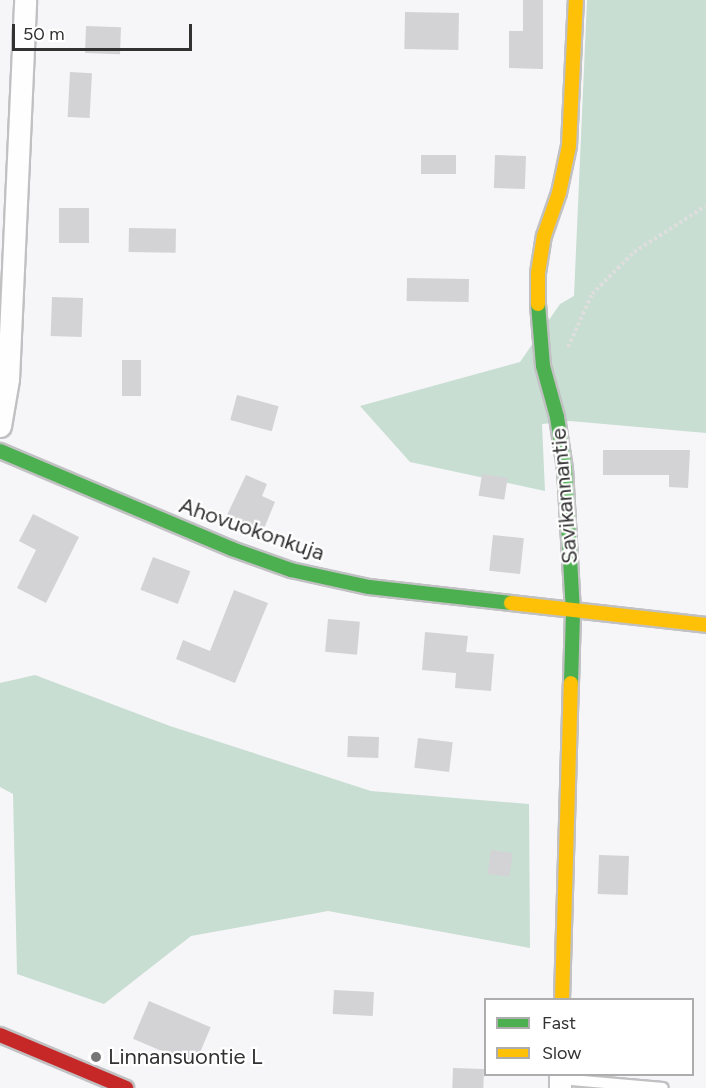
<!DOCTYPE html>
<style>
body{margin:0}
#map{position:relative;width:706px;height:1088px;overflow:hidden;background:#f6f6f8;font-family:Figtree,sans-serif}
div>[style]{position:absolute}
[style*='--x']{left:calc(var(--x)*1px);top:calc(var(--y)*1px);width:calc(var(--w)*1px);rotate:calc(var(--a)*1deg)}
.forest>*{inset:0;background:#c8ded2}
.building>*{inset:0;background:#d3d3d5;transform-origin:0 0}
.path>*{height:4px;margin-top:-2px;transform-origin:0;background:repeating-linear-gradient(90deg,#dededf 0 3px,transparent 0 6px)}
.roads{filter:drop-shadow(2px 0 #c1c1c3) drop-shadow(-2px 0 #c1c1c3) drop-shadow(0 2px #c1c1c3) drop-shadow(0 -2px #c1c1c3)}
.lane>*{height:10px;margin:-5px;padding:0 5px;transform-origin:5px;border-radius:5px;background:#fefefe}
.street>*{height:21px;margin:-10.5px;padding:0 10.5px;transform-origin:10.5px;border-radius:10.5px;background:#fefefe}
.fast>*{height:14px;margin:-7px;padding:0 7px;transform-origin:7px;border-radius:7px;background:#4caf50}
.slow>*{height:14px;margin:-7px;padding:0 7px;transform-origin:7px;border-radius:7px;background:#ffc107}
.jam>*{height:14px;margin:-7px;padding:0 7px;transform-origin:7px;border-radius:7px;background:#c62828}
.dots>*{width:16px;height:16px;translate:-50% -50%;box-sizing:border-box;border:3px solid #fff;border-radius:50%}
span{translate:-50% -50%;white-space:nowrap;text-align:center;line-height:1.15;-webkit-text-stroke:4.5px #fff;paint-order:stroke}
.street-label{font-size:22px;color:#323233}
.poi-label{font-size:22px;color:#323233}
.left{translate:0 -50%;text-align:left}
.legend{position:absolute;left:484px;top:998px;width:210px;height:78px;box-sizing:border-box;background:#fff;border:2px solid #adadad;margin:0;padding:8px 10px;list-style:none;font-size:18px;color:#323233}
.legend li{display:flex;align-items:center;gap:12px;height:30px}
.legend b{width:30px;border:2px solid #adadad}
.scale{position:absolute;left:12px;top:24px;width:180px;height:27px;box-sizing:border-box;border:3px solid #323233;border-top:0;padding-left:8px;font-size:18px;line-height:21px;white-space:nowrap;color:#323233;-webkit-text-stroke:4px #fff;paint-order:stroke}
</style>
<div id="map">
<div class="forest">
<i style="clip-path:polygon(587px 0,706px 0,706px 433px,570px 421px,542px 424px,545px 491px,410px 462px,360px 406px,520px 362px,560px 304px,574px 296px)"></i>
<i style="clip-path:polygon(35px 675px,170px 726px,371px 791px,529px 804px,530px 948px,328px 911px,191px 936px,104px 1004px,17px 974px,13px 794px,0 787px,0 683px)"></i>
</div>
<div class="building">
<i style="clip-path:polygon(523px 0,543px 0,543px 69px,509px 68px,509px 31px,523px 31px)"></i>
<i style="left:405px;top:12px;width:54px;height:37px;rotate:1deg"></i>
<i style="left:86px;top:26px;width:35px;height:27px;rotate:2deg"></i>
<i style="left:70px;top:72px;width:22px;height:45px;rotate:3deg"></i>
<i style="left:421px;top:155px;width:35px;height:19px"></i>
<i style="left:495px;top:155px;width:31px;height:33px;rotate:2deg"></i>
<i style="left:59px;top:208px;width:30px;height:35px"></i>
<i style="left:129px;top:228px;width:47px;height:24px;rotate:1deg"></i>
<i style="left:407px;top:278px;width:62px;height:23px;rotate:1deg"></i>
<i style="left:52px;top:297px;width:31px;height:39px;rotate:2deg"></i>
<i style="left:122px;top:360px;width:19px;height:36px"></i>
<i style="left:237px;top:395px;width:43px;height:26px;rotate:15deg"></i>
<i style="clip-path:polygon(603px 450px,690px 450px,688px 488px,669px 487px,669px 475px,603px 475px)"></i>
<i style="left:482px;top:474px;width:26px;height:22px;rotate:9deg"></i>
<i style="clip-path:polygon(246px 475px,267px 484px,262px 496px,275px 502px,263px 531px,227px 515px)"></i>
<i style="clip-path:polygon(33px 514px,79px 537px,46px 603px,17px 588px,36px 550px,19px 541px)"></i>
<i style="left:493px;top:535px;width:31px;height:36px;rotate:6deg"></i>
<i style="left:153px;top:557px;width:40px;height:35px;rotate:21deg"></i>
<i style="clip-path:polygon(234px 590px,268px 603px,235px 683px,176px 659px,183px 640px,210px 651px)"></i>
<i style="left:328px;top:619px;width:32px;height:33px;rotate:5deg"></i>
<i style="clip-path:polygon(425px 632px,468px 636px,466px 652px,494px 654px,491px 691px,455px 688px,456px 673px,422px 670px)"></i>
<i style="left:348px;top:736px;width:31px;height:21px;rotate:2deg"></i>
<i style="left:418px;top:738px;width:35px;height:30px;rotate:7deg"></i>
<i style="left:491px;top:850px;width:22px;height:24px;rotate:8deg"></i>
<i style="left:599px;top:855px;width:30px;height:39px;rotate:2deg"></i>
<i style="left:334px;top:990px;width:40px;height:24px;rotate:3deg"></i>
<i style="left:149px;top:1001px;width:67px;height:41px;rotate:23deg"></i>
<i style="left:453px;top:1068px;width:31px;height:20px;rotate:2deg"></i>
</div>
<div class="path">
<i style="--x:568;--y:347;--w:58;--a:-65.6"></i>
<i style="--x:592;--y:294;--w:59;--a:-45"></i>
<i style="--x:634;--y:252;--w:85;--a:-32.6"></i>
</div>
<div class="roads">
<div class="lane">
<i style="--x:560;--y:1079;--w:103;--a:5"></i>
</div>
<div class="street">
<i style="--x:0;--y:426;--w:48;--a:-80.3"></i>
<i style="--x:8;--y:379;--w:379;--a:-87.4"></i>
<i style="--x:560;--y:1088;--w:14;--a:-90"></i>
</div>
<div class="fast">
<i style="--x:538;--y:304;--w:62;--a:85.4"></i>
<i style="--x:543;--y:366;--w:53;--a:74.6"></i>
<i style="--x:557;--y:417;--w:53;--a:81.3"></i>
<i style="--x:565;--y:469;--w:143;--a:86.8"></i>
<i style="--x:573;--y:612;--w:71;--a:91.6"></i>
<i style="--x:0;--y:451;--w:252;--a:22.9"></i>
<i style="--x:232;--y:549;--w:63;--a:19.6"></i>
<i style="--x:291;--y:570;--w:80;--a:12.3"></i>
<i style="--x:369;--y:587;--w:143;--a:6.4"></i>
</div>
<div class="slow">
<i style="--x:538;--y:304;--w:31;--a:-90"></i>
<i style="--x:538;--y:273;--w:37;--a:-81"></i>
<i style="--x:544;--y:236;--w:46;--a:-70.8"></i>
<i style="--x:559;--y:193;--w:48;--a:-78"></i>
<i style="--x:569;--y:146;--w:146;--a:-87.3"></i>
<i style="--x:511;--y:603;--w:196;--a:6.4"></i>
<i style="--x:562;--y:1000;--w:317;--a:-88.4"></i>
</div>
<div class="jam">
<i style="--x:0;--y:1035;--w:137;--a:22.8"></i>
</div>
</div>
<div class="dots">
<i style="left:96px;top:1057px;background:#777778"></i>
</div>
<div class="street-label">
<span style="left:564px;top:496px;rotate:-95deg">Savikannantie</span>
<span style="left:252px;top:529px;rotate:19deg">Ahovuokonkuja</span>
</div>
<div class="poi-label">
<span class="left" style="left:108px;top:1057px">Linnansuontie L</span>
</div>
<ul class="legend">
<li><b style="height:8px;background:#4caf50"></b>Fast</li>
<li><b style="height:8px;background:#ffc107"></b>Slow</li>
</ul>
<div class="scale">50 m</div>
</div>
